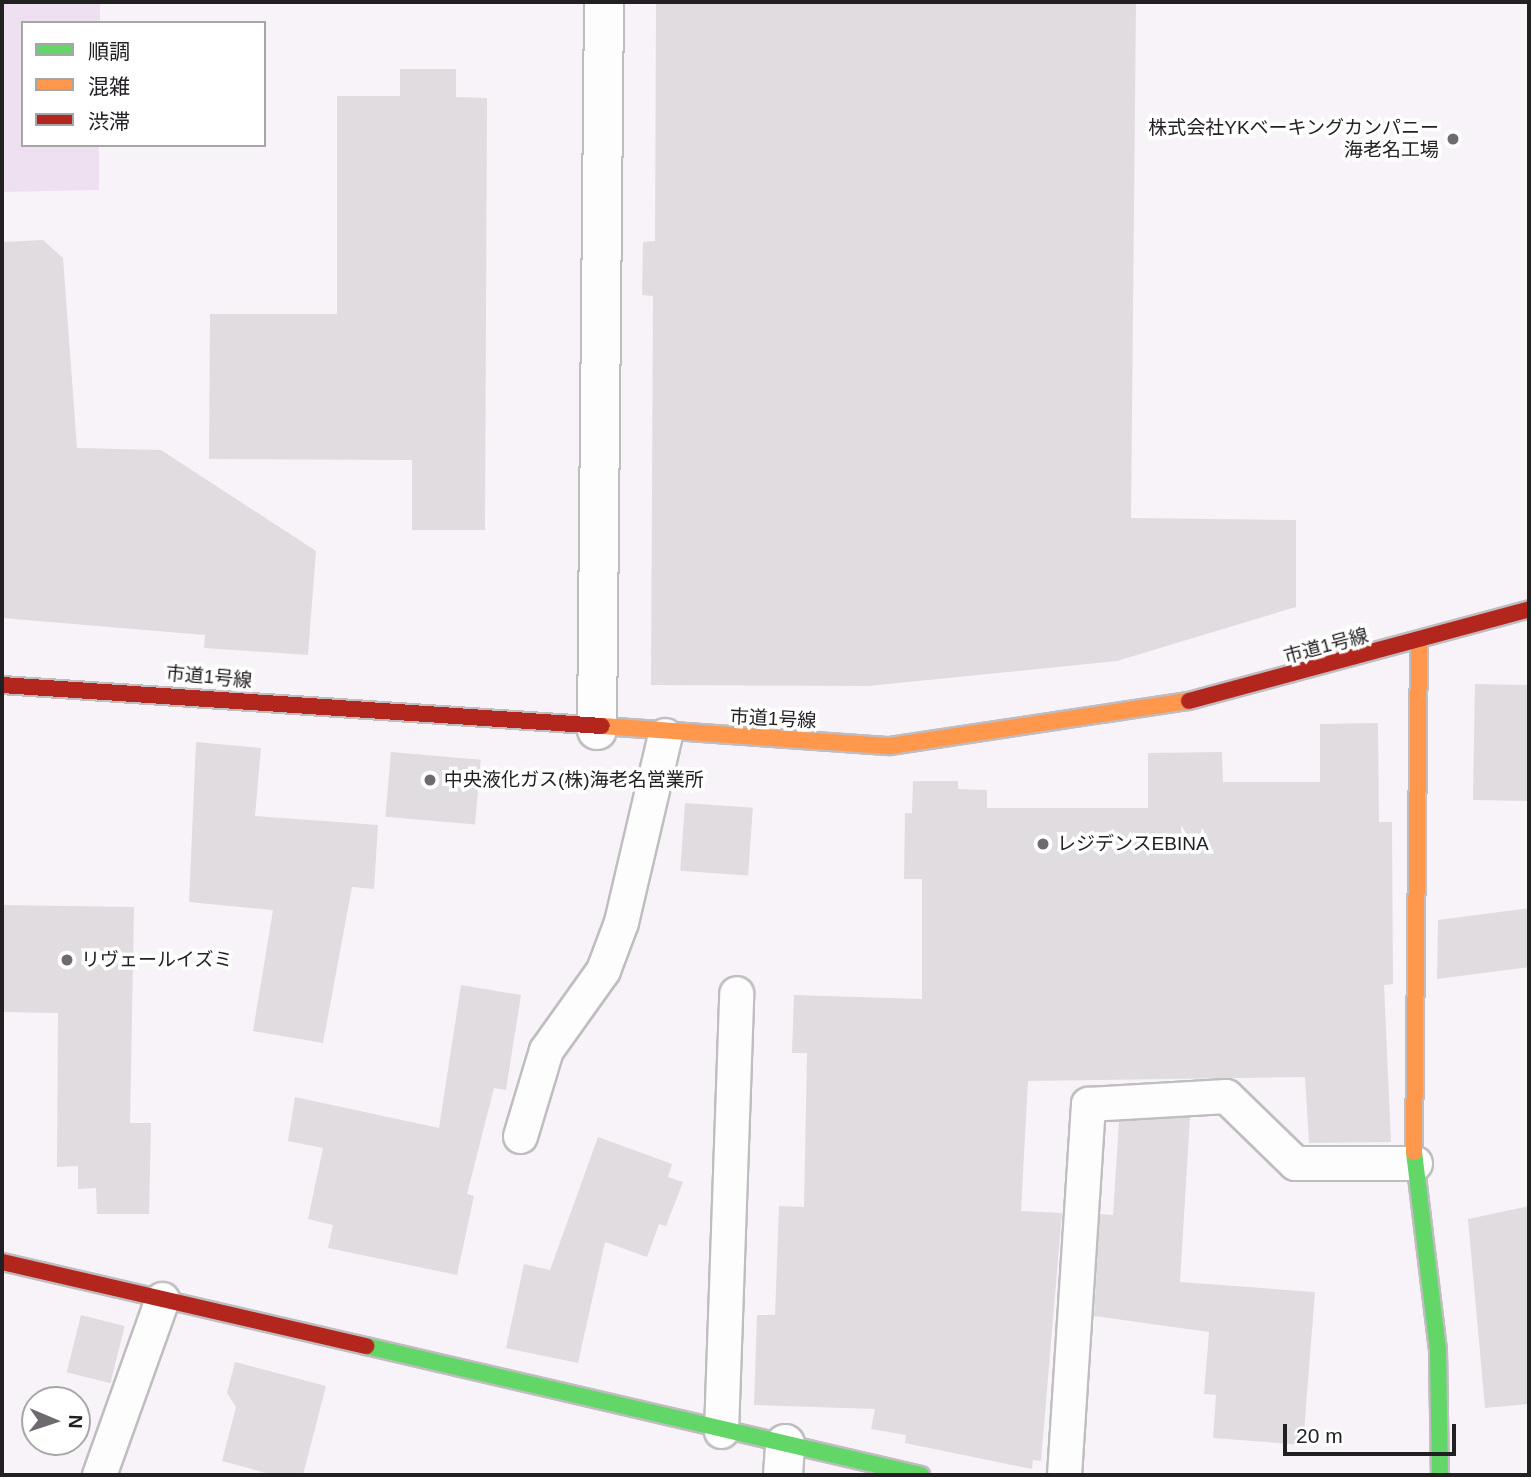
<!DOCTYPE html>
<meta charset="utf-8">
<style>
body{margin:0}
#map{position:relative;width:1531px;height:1477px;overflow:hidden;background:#f8f3f9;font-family:Helvetica,"Noto Sans JP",sans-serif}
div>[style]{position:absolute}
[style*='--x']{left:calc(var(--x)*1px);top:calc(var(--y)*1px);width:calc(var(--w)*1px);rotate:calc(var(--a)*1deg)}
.green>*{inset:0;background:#eee0f1}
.building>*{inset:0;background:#e0dce0;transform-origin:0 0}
.roads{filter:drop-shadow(2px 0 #c0bdc1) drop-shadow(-2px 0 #c0bdc1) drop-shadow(0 2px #c0bdc1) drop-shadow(0 -2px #c0bdc1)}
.lane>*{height:33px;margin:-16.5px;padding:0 16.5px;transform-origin:16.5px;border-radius:16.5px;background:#fefdfe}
.street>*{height:38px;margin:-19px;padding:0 19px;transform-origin:19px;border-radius:19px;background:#fefdfe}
.fast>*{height:16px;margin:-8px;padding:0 8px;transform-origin:8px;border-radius:8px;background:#63d668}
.slow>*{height:16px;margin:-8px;padding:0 8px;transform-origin:8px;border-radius:8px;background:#ff974d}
.jam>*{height:16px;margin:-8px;padding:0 8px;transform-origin:8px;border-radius:8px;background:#b3261e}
.dots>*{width:19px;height:19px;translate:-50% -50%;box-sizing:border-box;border:4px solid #fff;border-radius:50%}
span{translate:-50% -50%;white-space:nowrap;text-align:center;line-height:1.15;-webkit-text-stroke:7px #fff;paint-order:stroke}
.poi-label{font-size:19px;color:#232024}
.right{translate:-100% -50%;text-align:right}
.left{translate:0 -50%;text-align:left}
.street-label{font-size:19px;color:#232024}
.frame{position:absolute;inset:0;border:4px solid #232024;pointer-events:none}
.legend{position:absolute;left:21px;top:21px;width:245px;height:126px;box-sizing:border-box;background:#fff;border:2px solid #a7a6a7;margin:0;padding:9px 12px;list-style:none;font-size:21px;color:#232024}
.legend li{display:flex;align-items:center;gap:14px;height:35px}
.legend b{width:35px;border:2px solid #a7a6a7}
.north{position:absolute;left:21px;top:1386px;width:70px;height:70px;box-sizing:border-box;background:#fff;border:2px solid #a7a6a7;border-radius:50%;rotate:92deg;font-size:19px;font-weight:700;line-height:28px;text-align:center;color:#232024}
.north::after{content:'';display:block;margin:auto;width:24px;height:32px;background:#6e6a6f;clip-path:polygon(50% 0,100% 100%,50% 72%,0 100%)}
.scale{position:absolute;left:1283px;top:1424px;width:173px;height:32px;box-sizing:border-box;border:4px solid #232024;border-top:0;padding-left:9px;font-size:21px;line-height:24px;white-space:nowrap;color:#232024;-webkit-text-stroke:5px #fff;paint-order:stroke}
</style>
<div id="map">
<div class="green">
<i style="clip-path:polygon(2px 2px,100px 2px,100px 23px,23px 23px,23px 145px,99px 145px,99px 190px,2px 192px)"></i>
</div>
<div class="building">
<i style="clip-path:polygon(656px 2px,1136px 2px,1131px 518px,1296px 520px,1296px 607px,1117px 661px,868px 686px,651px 685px,653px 296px,642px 295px,643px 242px,655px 241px)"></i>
<i style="clip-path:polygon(400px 69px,456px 69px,456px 97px,487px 98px,485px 530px,412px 530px,412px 460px,209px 459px,210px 314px,337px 314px,337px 96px,400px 96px)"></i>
<i style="clip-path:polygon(43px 240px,63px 258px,77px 448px,161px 450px,316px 551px,308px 655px,204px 648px,205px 635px,2px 618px,2px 242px)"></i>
<i style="left:1475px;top:684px;width:54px;height:116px;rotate:1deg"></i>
<i style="clip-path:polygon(1378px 723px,1379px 822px,1392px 822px,1393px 984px,1384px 985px,1391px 1142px,1309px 1143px,1305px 1077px,1028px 1081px,1021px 1211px,1062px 1213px,1041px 1461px,1033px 1460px,1032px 1469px,905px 1443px,906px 1435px,871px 1429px,875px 1409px,754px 1405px,757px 1315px,775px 1315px,779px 1206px,804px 1207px,807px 1053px,792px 1053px,794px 995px,922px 999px,922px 879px,904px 879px,905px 813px,912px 813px,913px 781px,958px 781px,958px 789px,987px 790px,987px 808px,1148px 808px,1148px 753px,1222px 752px,1223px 782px,1320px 782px,1320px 724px)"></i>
<i style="clip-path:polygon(196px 742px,261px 748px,255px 816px,378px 825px,374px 889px,352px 887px,323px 1043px,253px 1031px,273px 910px,189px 902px)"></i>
<i style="left:391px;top:752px;width:90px;height:65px;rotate:5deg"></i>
<i style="left:685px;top:803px;width:68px;height:68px;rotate:4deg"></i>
<i style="clip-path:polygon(2px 905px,134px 907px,130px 1123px,151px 1123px,149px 1214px,97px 1214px,96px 1188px,78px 1189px,78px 1166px,57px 1167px,58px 1013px,2px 1012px)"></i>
<i style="clip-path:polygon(1529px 908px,1529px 967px,1437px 979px,1438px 920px)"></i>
<i style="clip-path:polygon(461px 985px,521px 995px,506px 1090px,494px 1088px,467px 1194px,474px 1196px,457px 1275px,328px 1248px,333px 1225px,308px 1219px,323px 1148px,288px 1141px,295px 1097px,439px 1128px)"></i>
<i style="clip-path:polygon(1190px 1117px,1180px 1282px,1315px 1292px,1303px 1445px,1213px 1438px,1216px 1395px,1204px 1394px,1209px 1332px,1094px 1316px,1100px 1214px,1113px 1215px,1119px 1121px)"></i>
<i style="clip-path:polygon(598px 1137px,672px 1164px,668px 1177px,683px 1182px,666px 1226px,659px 1224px,647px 1257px,605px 1242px,578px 1363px,506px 1348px,524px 1264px,550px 1270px)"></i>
<i style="clip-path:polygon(1529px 1206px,1529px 1404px,1485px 1408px,1468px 1219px)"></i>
<i style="left:81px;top:1315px;width:45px;height:59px;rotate:14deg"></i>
<i style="clip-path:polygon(235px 1362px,326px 1386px,303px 1475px,273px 1475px,222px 1461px,236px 1407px,227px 1393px)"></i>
</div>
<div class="roads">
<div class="lane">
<i style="--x:520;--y:1136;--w:90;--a:-73.2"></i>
<i style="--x:546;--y:1050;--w:98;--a:-54.5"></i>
<i style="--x:603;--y:970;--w:51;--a:-69.4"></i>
<i style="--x:621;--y:922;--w:192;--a:-76.8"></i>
<i style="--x:721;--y:1431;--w:438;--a:-88"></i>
<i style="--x:99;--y:1475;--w:187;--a:-70.3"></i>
<i style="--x:1064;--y:1475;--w:372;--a:-86.3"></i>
<i style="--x:1088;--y:1104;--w:138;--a:-3.3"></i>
<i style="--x:1226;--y:1096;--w:96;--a:44.2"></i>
<i style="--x:1295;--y:1163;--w:120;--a:0"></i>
</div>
<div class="street">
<i style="--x:597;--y:730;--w:728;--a:-89.45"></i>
<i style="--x:783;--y:1475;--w:31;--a:-86"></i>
</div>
<div class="fast">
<i style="--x:1414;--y:1152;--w:200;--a:83.1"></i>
<i style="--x:1438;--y:1351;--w:124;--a:89.1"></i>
<i style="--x:366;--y:1346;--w:570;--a:13.09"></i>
</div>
<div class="slow">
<i style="--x:602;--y:726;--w:289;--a:4"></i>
<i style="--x:890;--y:746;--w:302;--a:-8.6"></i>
<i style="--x:1414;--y:1152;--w:509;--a:-89.44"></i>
</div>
<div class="jam">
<i style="--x:2;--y:685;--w:601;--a:3.91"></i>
<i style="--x:1189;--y:701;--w:352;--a:-15.1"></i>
<i style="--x:2;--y:1262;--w:374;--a:13"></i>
</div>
</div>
<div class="dots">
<i style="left:1453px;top:139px;background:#6e6a6f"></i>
<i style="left:430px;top:780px;background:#6e6a6f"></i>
<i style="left:1043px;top:844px;background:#6e6a6f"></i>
<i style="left:67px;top:960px;background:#6e6a6f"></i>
</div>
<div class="poi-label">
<span class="right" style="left:1439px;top:139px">株式会社YKベーキングカンパニー<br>海老名工場</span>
<span class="left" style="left:444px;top:780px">中央液化ガス(株)海老名営業所</span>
<span class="left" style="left:1057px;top:844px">レジデンスEBINA</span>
<span class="left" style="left:81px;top:960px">リヴェールイズミ</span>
</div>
<div class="street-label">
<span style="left:1326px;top:646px;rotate:-15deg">市道1号線</span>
<span style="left:209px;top:677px;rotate:5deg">市道1号線</span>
<span style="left:773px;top:719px;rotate:3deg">市道1号線</span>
</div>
<div class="frame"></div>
<ul class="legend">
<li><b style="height:9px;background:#63d668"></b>順調</li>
<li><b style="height:9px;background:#ff974d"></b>混雑</li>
<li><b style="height:9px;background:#b3261e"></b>渋滞</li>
</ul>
<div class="north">N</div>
<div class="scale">20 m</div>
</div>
